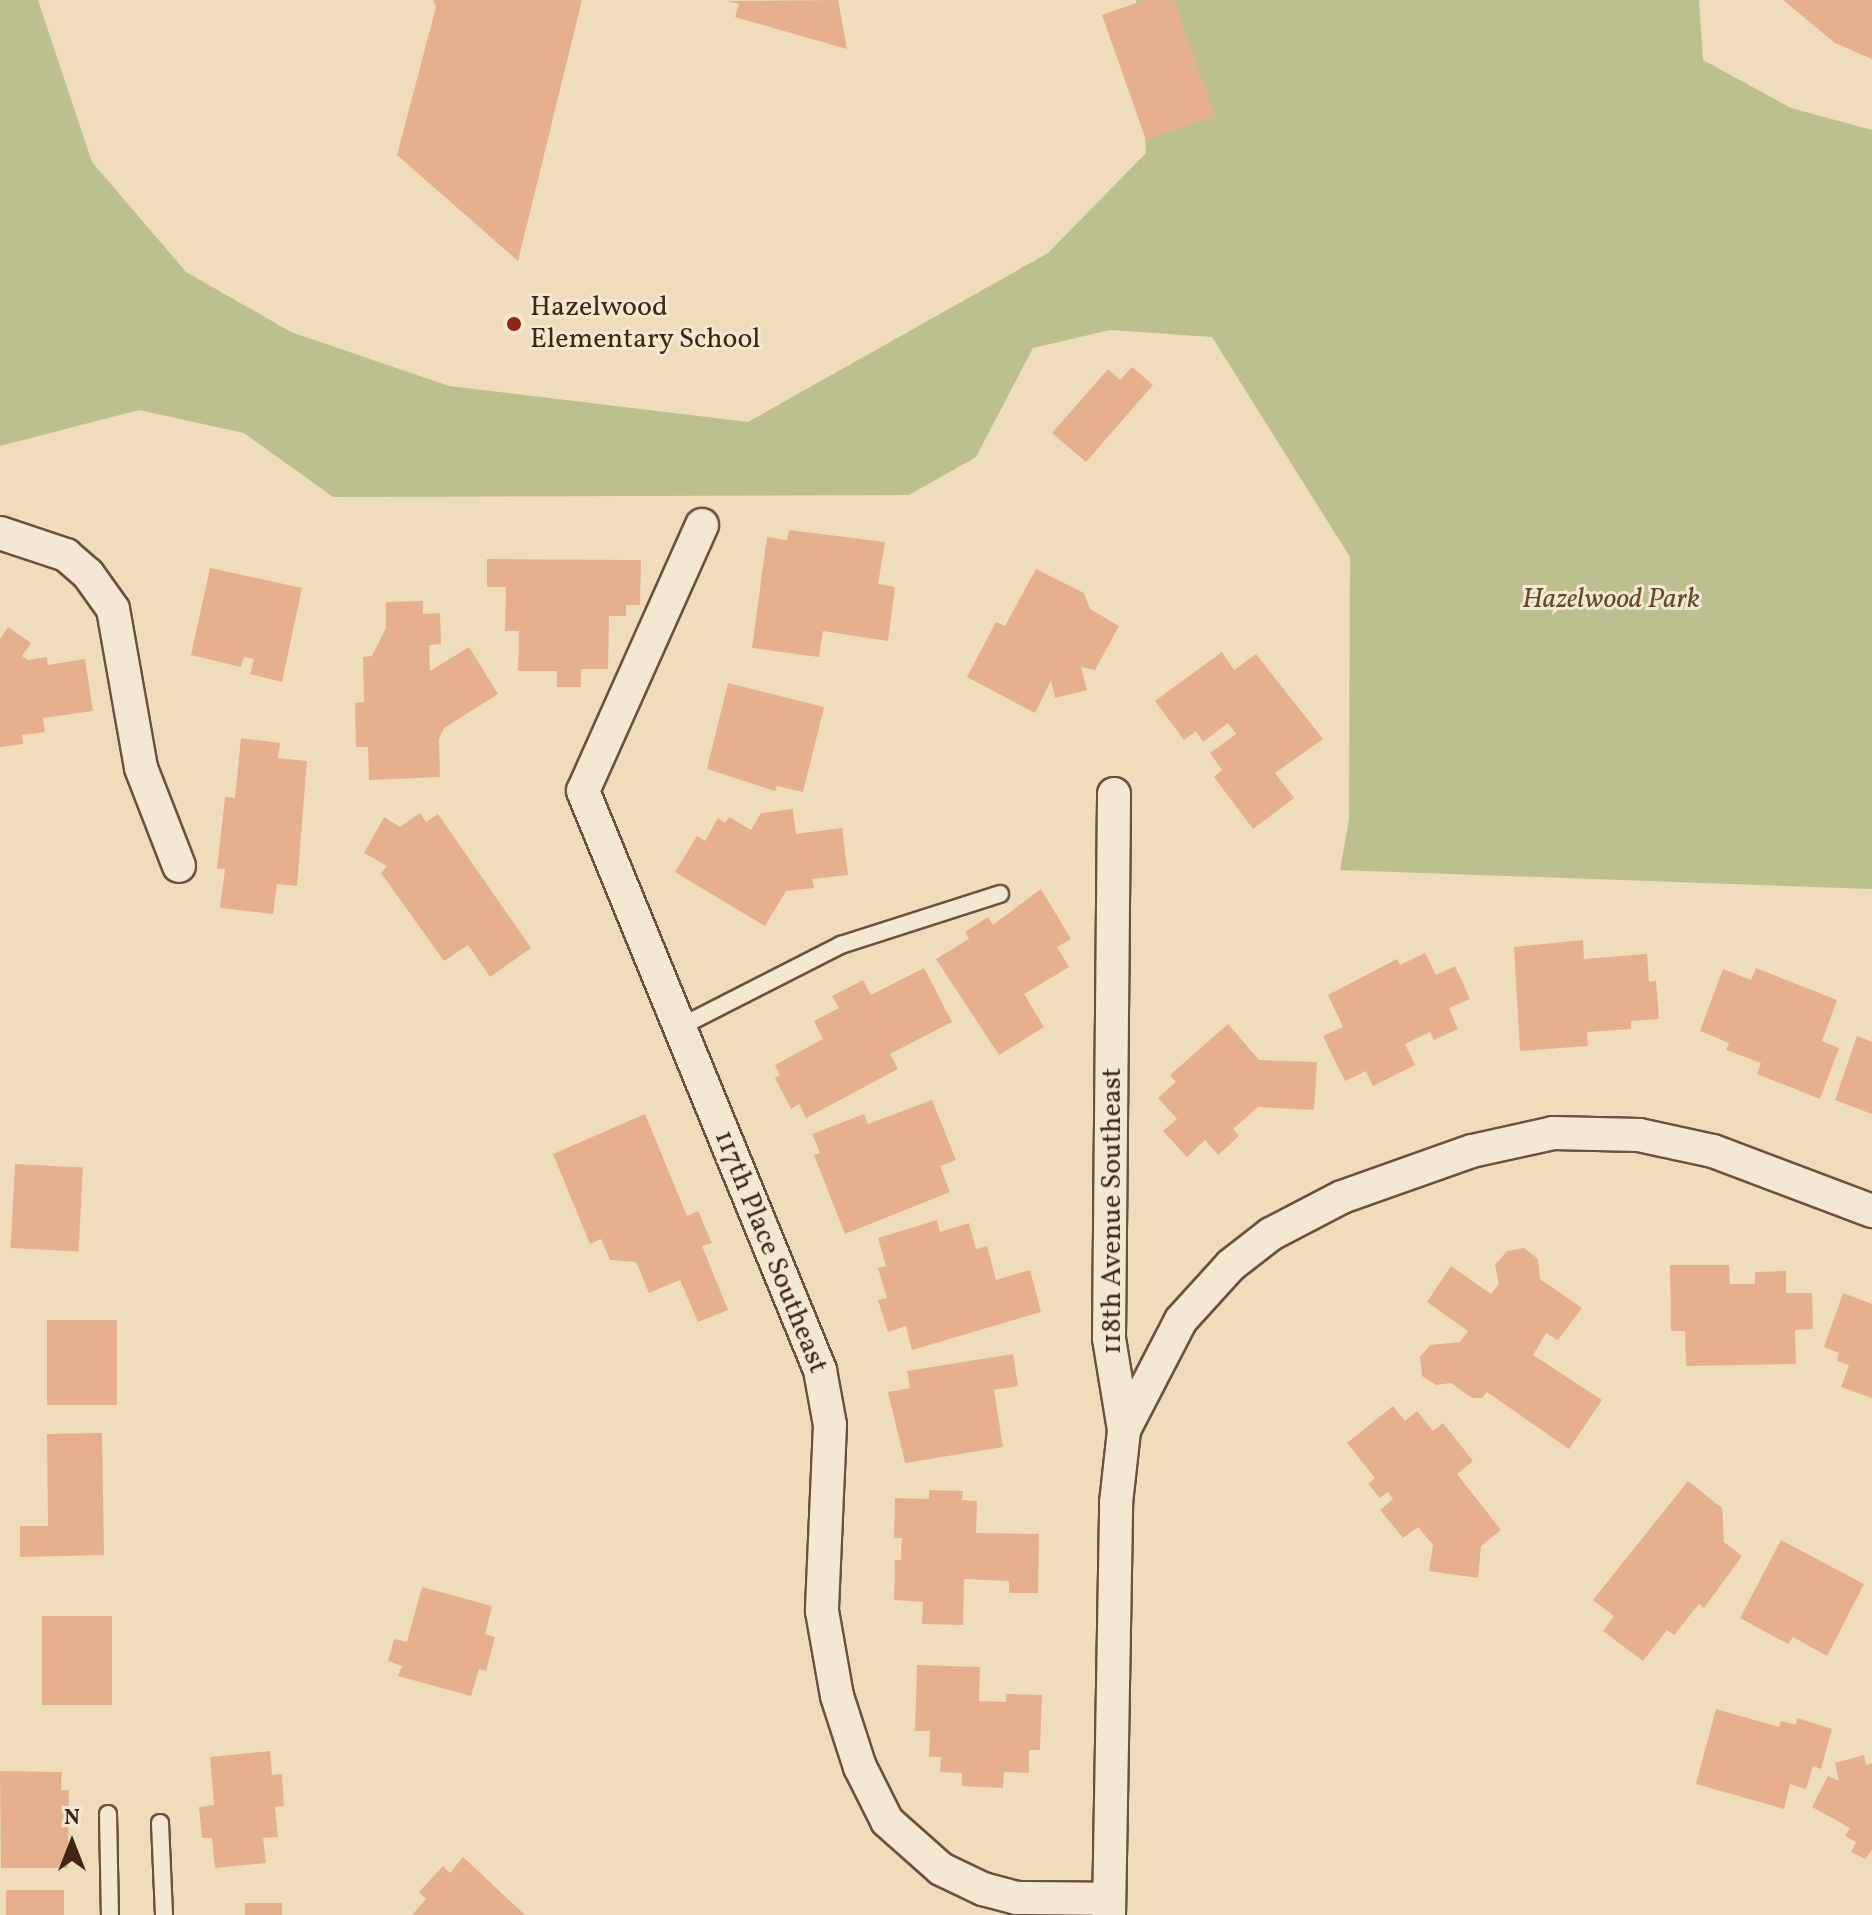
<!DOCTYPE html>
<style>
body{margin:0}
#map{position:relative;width:1872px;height:1915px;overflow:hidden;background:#efdcbb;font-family:Vollkorn,serif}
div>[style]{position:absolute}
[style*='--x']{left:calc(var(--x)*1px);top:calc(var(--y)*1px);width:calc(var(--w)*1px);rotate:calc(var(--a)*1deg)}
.green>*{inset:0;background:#bbc08e}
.building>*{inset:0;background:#e6b08e;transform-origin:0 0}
.roads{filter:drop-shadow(2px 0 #6c523e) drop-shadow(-2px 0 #6c523e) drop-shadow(0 2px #6c523e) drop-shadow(0 -2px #6c523e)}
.lane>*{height:16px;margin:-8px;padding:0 8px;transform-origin:8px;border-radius:8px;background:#f5e8d3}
.street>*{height:32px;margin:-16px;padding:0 16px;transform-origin:16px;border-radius:16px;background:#f5e8d3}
.dots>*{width:22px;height:22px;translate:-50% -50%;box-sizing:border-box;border:4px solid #f5e8d3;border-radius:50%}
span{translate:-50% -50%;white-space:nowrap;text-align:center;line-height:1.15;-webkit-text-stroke:6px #f5e8d3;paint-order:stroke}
.poi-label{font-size:28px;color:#412414}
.left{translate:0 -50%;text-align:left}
.park-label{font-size:28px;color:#604b32;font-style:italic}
.street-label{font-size:28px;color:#412414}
.north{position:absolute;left:32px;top:1803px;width:80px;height:80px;-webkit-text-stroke:6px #f5e8d3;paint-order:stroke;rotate:0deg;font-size:22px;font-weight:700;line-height:32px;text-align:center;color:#412414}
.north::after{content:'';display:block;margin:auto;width:28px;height:36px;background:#412414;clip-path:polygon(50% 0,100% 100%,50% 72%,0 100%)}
</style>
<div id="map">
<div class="green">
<i style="clip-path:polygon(0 0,38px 0,92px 162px,186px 272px,291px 332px,449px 386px,748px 422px,1048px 253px,1146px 153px,1136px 0,1699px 0,1703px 60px,1791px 108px,1872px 130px,1872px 889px,1340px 870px,1349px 820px,1350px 557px,1212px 337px,1110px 330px,1033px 348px,976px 457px,909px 495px,333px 497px,244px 433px,139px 410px,0 446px)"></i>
</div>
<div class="building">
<i style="clip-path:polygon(433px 0,582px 0,518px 261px,397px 155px,436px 7px)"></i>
<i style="clip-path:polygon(838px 0,847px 49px,735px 17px,739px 4px,726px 1px)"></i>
<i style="clip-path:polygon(1145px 0,1174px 0,1215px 116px,1146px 140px,1102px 15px)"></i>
<i style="clip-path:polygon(1783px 0,1872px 0,1872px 59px,1835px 43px)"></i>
<i style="clip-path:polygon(1132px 367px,1153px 385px,1086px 462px,1052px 433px,1108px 369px,1120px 380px)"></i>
<i style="clip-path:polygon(789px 530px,885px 542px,878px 584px,895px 587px,888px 641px,823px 631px,819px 657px,752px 648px,767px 537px,787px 540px)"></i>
<i style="clip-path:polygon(487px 559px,641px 560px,640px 605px,626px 605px,626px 616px,609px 616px,608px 669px,581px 669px,581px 687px,557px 687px,557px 671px,518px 671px,519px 631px,505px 631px,506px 587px,487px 587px)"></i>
<i style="clip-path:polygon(210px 568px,302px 588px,282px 682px,250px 674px,254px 659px,244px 657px,241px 667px,191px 655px)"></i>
<i style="clip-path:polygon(1036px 569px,1084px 593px,1090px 609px,1119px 626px,1095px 670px,1081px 667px,1087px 690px,1055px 698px,1051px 680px,1035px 713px,967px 677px,996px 622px,1005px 626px)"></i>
<i style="clip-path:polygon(423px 601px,423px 614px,440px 613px,441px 644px,429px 645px,430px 671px,469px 647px,498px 694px,444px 728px,439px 739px,440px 777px,369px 780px,368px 747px,356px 747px,355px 703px,364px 702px,363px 657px,372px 656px,386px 628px,386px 602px)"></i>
<i style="clip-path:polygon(8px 627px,31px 643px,22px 656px,28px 660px,47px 657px,48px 665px,85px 659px,93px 711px,43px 718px,45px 732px,22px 735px,23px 744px,0 747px,0 639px)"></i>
<i style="clip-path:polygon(1222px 652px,1234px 670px,1256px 654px,1323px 739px,1275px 773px,1294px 798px,1253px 829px,1214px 777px,1222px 770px,1210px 753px,1236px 734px,1228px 723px,1203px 742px,1196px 731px,1184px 740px,1155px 701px)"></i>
<i style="clip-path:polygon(728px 683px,824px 707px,803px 792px,777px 786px,775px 791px,707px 769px)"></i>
<i style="clip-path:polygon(241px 738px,280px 743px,278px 758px,307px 761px,297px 886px,277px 884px,273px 914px,220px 908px,225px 869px,217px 869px,225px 797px,235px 798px)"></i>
<i style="clip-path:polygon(793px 809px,796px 834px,842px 828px,848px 875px,812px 879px,814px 888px,786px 891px,765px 926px,675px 872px,697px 836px,705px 841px,718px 818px,725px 823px,729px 817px,751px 830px,761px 813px)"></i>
<i style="clip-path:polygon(420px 813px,426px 822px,438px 814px,531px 948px,490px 977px,468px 945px,444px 961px,381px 873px,387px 866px,364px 853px,384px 817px,400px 827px)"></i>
<i style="clip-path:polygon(1041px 889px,1071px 939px,1057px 947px,1069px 967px,1024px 994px,1044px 1027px,999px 1055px,936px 959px,969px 939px,965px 932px,988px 917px,993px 925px)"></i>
<i style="clip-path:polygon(1583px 940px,1584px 959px,1647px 954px,1649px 982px,1656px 981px,1659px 1019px,1631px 1021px,1631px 1029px,1587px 1032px,1588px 1046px,1520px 1051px,1514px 947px)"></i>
<i style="clip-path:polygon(1425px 953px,1436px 975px,1455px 966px,1470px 999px,1449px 1008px,1458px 1029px,1434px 1040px,1430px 1032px,1405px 1044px,1415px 1065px,1373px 1086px,1366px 1071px,1345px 1081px,1323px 1036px,1343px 1027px,1328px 995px,1397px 959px,1400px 965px)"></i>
<i style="clip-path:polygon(924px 968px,952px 1022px,890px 1054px,898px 1069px,806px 1118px,799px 1104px,791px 1109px,775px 1078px,780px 1075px,775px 1065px,823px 1039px,814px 1021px,839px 1008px,832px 996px,863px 980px,871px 995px)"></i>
<i style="clip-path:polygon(1756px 968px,1837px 1000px,1822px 1041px,1839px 1048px,1820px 1099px,1757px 1074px,1761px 1063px,1726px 1050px,1729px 1043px,1700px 1031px,1723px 969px,1751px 980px)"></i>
<i style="clip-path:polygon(1228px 1024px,1259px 1060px,1317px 1062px,1314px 1110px,1258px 1107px,1233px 1129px,1239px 1136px,1218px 1155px,1205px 1140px,1187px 1157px,1163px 1131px,1177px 1119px,1158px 1098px,1176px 1082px,1170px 1075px)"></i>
<i style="clip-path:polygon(1857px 1036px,1872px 1042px,1872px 1114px,1835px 1100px)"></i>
<i style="clip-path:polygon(932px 1100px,956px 1160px,940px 1166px,950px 1192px,845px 1234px,814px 1155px,820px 1153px,812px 1134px,864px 1114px,868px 1124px)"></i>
<i style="clip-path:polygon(645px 1114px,687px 1216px,698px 1211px,712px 1243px,702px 1246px,728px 1310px,698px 1322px,680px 1280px,649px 1293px,636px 1262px,610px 1260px,601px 1239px,590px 1244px,553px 1154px)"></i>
<i style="left:15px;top:1164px;width:68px;height:84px;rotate:3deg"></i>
<i style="clip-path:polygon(937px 1220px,940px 1232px,969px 1223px,976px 1249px,987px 1246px,996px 1280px,1030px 1270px,1041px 1312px,912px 1350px,906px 1326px,888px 1332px,878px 1300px,887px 1298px,878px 1268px,886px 1266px,878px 1238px)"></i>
<i style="clip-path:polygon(1524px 1248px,1538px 1259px,1540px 1279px,1582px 1308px,1558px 1340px,1546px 1333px,1533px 1355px,1602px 1400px,1569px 1449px,1487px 1392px,1482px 1398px,1472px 1398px,1451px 1383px,1436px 1385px,1422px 1376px,1420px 1357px,1430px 1345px,1460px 1342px,1468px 1331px,1427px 1302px,1451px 1266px,1491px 1294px,1499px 1284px,1495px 1265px,1507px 1251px)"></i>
<i style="clip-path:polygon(1670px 1265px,1729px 1265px,1730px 1284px,1755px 1284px,1755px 1272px,1786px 1271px,1786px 1293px,1812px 1293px,1813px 1329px,1795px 1330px,1796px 1364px,1686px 1366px,1685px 1331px,1671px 1331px)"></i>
<i style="clip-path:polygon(1843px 1293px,1872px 1304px,1872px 1398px,1841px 1387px,1849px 1365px,1837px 1361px,1839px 1353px,1824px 1347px)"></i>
<i style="left:47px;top:1320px;width:70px;height:85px"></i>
<i style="clip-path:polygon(1013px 1354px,1018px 1386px,994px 1390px,1003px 1447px,905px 1463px,888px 1392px,910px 1388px,907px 1371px)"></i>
<i style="clip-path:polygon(1393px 1406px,1405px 1421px,1417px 1411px,1433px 1431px,1443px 1423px,1473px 1461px,1457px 1474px,1501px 1530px,1481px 1546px,1478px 1578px,1429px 1571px,1433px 1545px,1418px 1527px,1403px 1538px,1380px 1510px,1393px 1499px,1388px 1492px,1380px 1498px,1368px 1484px,1375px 1478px,1347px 1443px)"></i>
<i style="clip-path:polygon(102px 1433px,104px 1555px,20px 1557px,20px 1526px,48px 1526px,47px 1434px)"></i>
<i style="clip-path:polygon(1688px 1481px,1722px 1508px,1724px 1542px,1742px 1556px,1704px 1608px,1699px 1604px,1674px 1635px,1667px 1630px,1643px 1661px,1603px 1631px,1614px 1616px,1593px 1600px)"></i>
<i style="clip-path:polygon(929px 1490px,963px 1491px,962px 1500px,977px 1501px,976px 1533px,1039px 1534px,1038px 1593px,1009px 1593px,1009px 1581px,964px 1579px,963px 1625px,922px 1624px,923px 1602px,894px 1600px,895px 1560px,901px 1560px,902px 1538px,894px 1538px,895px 1498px,929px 1499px)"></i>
<i style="clip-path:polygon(1781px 1540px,1864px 1584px,1827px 1656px,1793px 1637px,1788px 1644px,1740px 1618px)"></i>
<i style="clip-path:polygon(422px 1587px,492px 1606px,485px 1634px,495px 1637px,486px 1671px,479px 1669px,471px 1696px,398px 1676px,402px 1666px,388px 1661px,394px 1639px,407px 1642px)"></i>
<i style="left:112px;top:1616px;width:89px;height:70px;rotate:90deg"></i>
<i style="clip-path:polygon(917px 1665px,980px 1667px,979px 1701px,1006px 1702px,1006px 1694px,1042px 1695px,1040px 1750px,1029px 1750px,1029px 1773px,1004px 1772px,1003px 1788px,962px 1786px,962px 1773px,940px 1772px,941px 1757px,929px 1757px,930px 1731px,915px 1731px)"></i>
<i style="clip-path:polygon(1716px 1709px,1779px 1727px,1781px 1721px,1796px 1725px,1797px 1718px,1832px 1729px,1821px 1769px,1813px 1766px,1806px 1789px,1790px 1784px,1784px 1809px,1696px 1784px)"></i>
<i style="clip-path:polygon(270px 1751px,272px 1775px,282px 1774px,284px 1806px,275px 1807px,278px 1837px,263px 1838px,266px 1863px,215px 1868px,212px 1838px,202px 1838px,199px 1807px,214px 1805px,210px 1757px)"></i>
<i style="clip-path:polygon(1864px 1755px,1866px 1765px,1872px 1763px,1872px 1850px,1865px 1859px,1851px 1852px,1856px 1842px,1845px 1836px,1850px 1828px,1812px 1807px,1828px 1776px,1839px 1781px,1835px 1763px)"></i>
<i style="clip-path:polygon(0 1771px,62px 1772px,61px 1790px,69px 1790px,68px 1868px,1px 1868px)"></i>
<i style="clip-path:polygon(463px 1857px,525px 1915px,412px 1915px,426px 1899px,419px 1892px,443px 1866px,450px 1873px)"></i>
<i style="left:6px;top:1890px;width:58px;height:25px"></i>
<i style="left:282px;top:1903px;width:12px;height:37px;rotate:90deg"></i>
</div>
<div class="roads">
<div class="lane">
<i style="--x:680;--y:1027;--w:181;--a:-27"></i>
<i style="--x:841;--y:945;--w:167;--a:-17.8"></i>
<i style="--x:108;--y:1814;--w:101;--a:88.9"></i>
<i style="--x:160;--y:1823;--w:92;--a:87.5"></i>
</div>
<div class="street">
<i style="--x:702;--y:525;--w:291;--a:114.1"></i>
<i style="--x:583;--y:791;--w:626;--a:67.74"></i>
<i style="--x:820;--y:1370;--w:56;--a:79.7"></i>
<i style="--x:830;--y:1425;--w:186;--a:92.5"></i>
<i style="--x:822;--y:1611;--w:86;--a:80"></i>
<i style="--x:837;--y:1696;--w:75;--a:72.1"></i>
<i style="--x:860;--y:1767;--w:60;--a:63.4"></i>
<i style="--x:887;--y:1821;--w:72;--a:41.6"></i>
<i style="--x:941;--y:1869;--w:47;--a:25.5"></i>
<i style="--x:983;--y:1889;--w:35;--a:15"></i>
<i style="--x:1017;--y:1898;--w:90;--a:0.6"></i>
<i style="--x:0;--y:533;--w:70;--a:18.4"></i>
<i style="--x:66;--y:555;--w:29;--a:41"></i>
<i style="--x:88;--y:574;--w:43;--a:54.5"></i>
<i style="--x:113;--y:609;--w:161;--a:80"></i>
<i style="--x:141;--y:768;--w:105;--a:68.8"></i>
<i style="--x:1124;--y:1430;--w:124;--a:-62.6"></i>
<i style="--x:1181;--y:1320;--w:74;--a:-47.7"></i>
<i style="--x:1231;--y:1265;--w:51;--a:-37.8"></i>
<i style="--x:1271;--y:1234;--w:80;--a:-27.5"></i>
<i style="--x:1342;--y:1197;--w:138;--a:-19.5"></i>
<i style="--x:1472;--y:1151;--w:83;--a:-12.5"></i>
<i style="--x:1553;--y:1133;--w:86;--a:1.3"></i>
<i style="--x:1639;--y:1135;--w:76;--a:12.2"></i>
<i style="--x:1713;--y:1151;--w:170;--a:20.7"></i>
<i style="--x:1109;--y:1915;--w:412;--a:-89"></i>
<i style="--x:1116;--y:1503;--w:73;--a:-83.7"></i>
<i style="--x:1124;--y:1430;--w:93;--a:-99.3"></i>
<i style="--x:1109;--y:1338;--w:544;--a:-89.47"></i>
</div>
</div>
<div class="dots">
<i style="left:514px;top:324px;background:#8f2418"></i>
</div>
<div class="poi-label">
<span class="left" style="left:530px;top:324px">Hazelwood<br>Elementary School</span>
</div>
<div class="park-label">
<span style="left:1611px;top:600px">Hazelwood Park</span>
</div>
<div class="street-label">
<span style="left:1113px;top:1211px;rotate:-90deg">118th Avenue Southeast</span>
<span style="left:770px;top:1252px;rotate:68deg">117th Place Southeast</span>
</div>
<div class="north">N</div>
</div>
